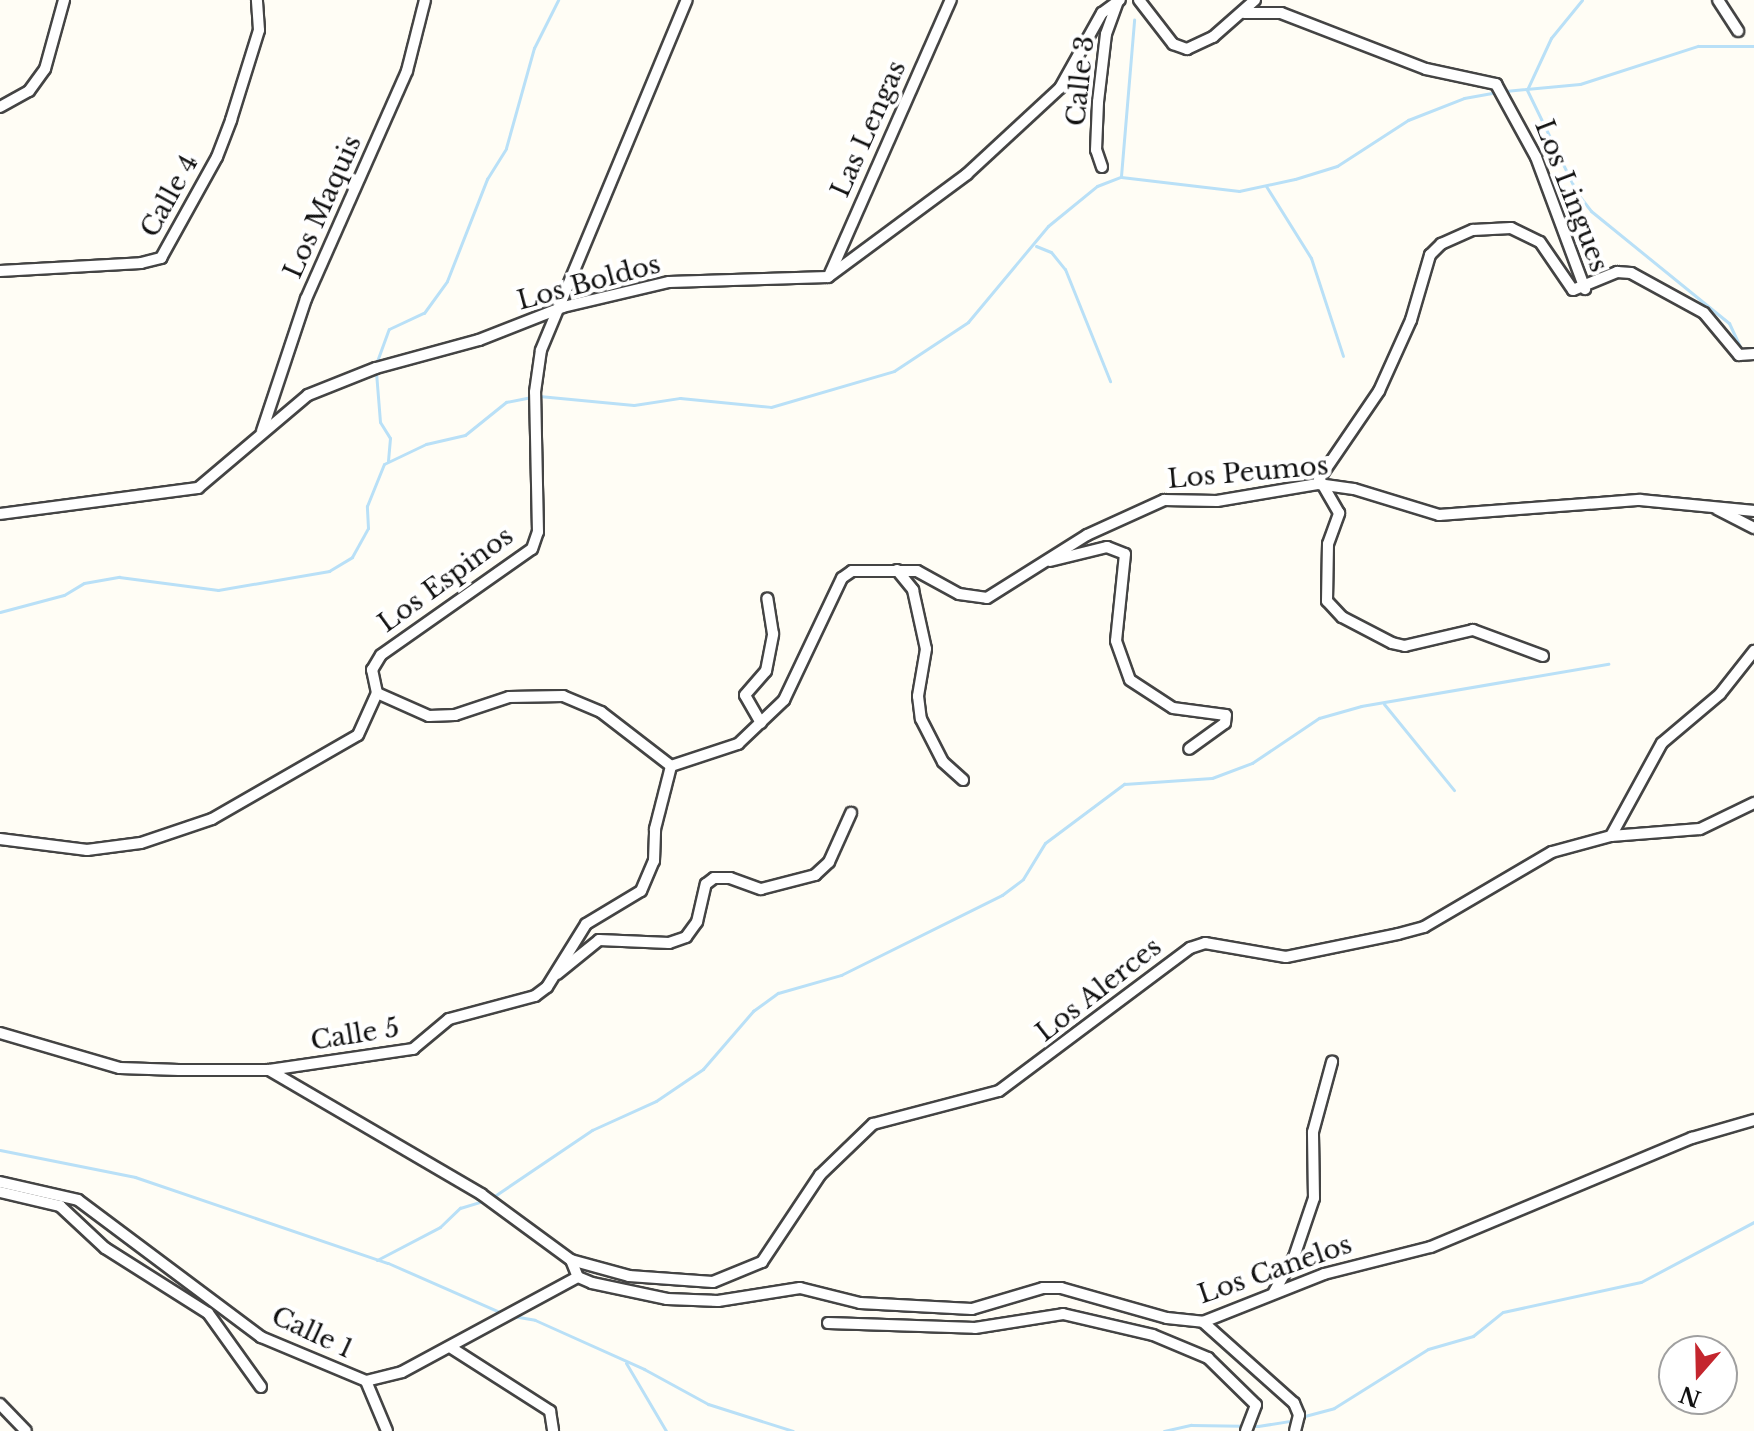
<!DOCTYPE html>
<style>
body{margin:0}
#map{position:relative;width:1754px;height:1431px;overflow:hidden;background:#fffdf5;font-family:"Libre Baskerville",serif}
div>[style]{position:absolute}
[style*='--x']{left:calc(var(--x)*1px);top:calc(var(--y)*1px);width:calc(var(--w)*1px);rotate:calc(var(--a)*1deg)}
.stream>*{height:3px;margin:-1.5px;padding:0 1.5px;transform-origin:1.5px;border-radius:1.5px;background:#b9e0f7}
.roads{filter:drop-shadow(2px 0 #444) drop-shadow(-2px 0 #444) drop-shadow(0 2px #444) drop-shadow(0 -2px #444)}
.street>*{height:10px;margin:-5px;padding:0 5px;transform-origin:5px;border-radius:5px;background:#fff}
span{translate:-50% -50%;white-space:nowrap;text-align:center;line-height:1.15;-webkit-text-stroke:8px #fff;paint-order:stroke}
.street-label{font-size:26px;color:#111}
.north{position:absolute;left:1658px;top:1335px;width:80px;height:80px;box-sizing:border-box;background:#fff;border:2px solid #a0a0a0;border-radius:50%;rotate:200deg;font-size:22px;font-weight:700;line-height:32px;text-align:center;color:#111}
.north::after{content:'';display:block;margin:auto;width:28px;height:36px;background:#c4262e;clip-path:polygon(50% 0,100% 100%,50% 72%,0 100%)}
</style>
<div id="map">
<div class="stream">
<i style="--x:1582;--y:0;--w:49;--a:129.2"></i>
<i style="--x:1551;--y:38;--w:57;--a:114.8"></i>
<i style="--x:1527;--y:90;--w:114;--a:64.1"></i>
<i style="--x:1577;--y:193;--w:23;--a:52"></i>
<i style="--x:1591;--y:211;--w:178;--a:39.1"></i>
<i style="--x:1729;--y:323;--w:31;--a:65"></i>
<i style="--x:1505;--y:91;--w:75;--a:-5.3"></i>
<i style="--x:1580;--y:84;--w:124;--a:-17.9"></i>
<i style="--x:1698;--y:46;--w:56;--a:0"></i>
<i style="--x:1121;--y:176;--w:157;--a:-85.2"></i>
<i style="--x:1266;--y:186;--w:85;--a:58"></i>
<i style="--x:1311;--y:258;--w:103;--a:71.9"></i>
<i style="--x:1036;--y:246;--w:16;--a:22"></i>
<i style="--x:1051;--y:252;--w:22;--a:51"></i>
<i style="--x:1065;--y:269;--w:121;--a:68.1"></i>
<i style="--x:376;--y:364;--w:37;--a:-70"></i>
<i style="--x:389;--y:329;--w:38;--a:-25"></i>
<i style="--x:424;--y:313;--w:39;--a:-54"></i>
<i style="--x:447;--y:281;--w:110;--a:-68.6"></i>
<i style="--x:487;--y:179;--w:36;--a:-58"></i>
<i style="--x:506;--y:148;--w:104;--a:-74.4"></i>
<i style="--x:534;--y:48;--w:54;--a:-63.4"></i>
<i style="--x:376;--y:372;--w:50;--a:85.4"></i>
<i style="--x:380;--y:422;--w:19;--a:58"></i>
<i style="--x:390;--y:438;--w:23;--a:95"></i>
<i style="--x:539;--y:396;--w:95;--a:5.4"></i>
<i style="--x:634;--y:405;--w:47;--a:-8.7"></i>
<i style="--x:680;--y:398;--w:91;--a:5.6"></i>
<i style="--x:771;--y:407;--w:128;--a:-16.3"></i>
<i style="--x:894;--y:371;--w:89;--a:-33.5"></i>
<i style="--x:968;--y:322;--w:125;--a:-50.2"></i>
<i style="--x:1048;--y:226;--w:63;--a:-39.2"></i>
<i style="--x:1097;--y:186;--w:26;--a:-21"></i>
<i style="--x:1121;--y:177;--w:119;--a:6.8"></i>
<i style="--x:1239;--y:191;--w:57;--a:-12.1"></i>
<i style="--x:1295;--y:179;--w:44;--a:-17.2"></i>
<i style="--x:1337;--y:166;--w:85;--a:-32.9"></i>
<i style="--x:1408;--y:120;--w:60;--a:-21.4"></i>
<i style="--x:1464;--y:98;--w:34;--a:-10"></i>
<i style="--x:0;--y:612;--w:66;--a:-14.9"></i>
<i style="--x:64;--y:595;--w:23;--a:-31"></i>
<i style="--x:84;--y:583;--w:36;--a:-10"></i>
<i style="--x:119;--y:577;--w:100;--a:7.5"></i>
<i style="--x:218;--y:590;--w:113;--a:-9.7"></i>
<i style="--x:329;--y:571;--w:27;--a:-31"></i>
<i style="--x:352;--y:557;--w:33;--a:-61"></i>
<i style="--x:368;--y:528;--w:22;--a:-93"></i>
<i style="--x:367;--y:506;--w:45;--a:-68"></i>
<i style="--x:384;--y:464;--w:47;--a:-25.5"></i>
<i style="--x:426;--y:444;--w:40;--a:-13"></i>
<i style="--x:465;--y:435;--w:53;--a:-38.8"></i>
<i style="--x:506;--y:402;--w:26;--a:-11"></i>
<i style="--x:1384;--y:704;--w:111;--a:50.9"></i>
<i style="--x:0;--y:1150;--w:138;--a:11.3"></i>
<i style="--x:135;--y:1177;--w:267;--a:18.8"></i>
<i style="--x:388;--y:1263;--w:124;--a:23.7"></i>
<i style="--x:493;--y:1197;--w:120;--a:-34.1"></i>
<i style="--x:592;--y:1130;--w:70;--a:-24.4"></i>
<i style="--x:656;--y:1101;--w:57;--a:-34.2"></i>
<i style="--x:703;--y:1069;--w:77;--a:-49.2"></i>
<i style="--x:753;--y:1011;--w:31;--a:-36"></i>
<i style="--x:778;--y:993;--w:66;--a:-15.9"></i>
<i style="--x:841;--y:975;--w:180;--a:-26.4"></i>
<i style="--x:1002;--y:895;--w:26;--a:-37"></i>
<i style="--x:1023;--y:879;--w:42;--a:-58.6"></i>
<i style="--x:1045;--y:843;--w:99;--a:-36.8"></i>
<i style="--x:1124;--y:784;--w:88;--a:-3.9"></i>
<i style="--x:1212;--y:778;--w:43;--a:-20.6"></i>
<i style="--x:1252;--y:763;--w:81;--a:-33.9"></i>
<i style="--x:1319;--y:718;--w:44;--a:-15.9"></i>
<i style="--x:1361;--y:706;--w:251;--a:-9.7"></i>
<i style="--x:377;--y:1260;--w:71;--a:-27.6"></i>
<i style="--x:440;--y:1227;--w:28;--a:-44"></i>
<i style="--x:460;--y:1208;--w:27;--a:-17"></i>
<i style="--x:513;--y:1316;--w:22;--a:10"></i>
<i style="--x:535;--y:1320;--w:120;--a:24.2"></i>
<i style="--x:644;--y:1369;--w:73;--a:28.7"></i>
<i style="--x:708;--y:1404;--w:89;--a:17.6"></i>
<i style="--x:626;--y:1363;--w:79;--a:59.5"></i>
<i style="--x:1301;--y:1417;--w:34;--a:-15"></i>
<i style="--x:1334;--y:1408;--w:111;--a:-32.1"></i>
<i style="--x:1428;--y:1349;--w:47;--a:-16.1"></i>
<i style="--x:1473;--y:1336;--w:38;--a:-39"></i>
<i style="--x:1503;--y:1312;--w:141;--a:-12.3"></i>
<i style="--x:1641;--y:1282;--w:128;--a:-28"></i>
<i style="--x:1164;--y:1431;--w:28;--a:-13"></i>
<i style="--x:1191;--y:1425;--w:67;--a:0.9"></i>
<i style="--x:1258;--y:1426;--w:36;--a:-9"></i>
</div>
<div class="roads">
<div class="street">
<i style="--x:1139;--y:0;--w:56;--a:52.3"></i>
<i style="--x:1173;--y:44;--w:15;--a:20"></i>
<i style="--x:1187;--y:49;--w:29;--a:-25"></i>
<i style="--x:1213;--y:37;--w:56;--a:-41.4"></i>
<i style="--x:1718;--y:0;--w:37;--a:57"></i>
<i style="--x:1244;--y:13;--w:37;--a:0"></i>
<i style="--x:1281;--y:13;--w:155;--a:21.1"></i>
<i style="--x:1426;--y:69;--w:72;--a:12.1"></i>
<i style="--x:1496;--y:84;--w:83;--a:61.3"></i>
<i style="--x:1536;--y:157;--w:141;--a:69.6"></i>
<i style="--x:0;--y:107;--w:33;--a:-29"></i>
<i style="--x:29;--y:91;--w:27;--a:-54"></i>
<i style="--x:45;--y:69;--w:72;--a:-74.6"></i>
<i style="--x:1102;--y:167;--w:18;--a:-109"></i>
<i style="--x:1096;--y:150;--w:48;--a:-87.6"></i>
<i style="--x:1098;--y:102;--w:68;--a:-83.3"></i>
<i style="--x:1106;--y:34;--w:35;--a:-70"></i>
<i style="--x:0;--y:271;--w:141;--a:-3.2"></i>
<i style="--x:141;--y:263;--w:21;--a:-14"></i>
<i style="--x:161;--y:258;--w:115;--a:-61"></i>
<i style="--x:217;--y:157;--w:40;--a:-69"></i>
<i style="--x:231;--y:120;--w:94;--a:-72.7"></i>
<i style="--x:259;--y:30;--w:30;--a:-94"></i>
<i style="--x:829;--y:276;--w:302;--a:-66.2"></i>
<i style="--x:262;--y:431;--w:139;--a:-71.6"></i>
<i style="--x:306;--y:299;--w:249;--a:-66.1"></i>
<i style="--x:407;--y:71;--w:73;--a:-75.8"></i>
<i style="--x:1717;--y:509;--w:42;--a:27.2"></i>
<i style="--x:0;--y:514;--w:200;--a:-7.5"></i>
<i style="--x:198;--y:488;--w:144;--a:-40.2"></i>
<i style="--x:308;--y:395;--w:73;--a:-21.7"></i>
<i style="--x:376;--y:368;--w:107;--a:-15.2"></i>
<i style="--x:479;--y:340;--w:90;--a:-21.4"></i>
<i style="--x:563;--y:307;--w:109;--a:-13.3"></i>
<i style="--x:669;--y:282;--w:159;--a:-1.8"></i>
<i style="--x:828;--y:277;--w:173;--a:-36.5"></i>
<i style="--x:967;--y:174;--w:127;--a:-42.8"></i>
<i style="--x:1060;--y:88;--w:86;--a:-60.8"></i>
<i style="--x:1102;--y:13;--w:22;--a:-36"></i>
<i style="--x:1050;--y:561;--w:59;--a:-13.8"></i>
<i style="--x:1107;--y:547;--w:19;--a:21"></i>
<i style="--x:1125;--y:554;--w:87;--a:95.9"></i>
<i style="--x:1116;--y:641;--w:41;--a:70.3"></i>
<i style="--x:1130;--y:680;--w:51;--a:33.1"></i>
<i style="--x:1173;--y:708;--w:53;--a:7.5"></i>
<i style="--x:1226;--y:715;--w:8;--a:97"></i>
<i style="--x:1225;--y:723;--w:44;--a:144.2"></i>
<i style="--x:897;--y:570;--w:26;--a:51"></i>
<i style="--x:913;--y:590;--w:60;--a:77.6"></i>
<i style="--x:926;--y:649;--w:48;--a:99.7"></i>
<i style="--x:918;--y:696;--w:23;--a:83"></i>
<i style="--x:921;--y:719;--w:48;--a:62.9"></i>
<i style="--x:943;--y:762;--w:27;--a:42"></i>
<i style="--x:1543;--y:656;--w:75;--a:-159.6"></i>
<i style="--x:1473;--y:630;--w:70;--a:166.8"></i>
<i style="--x:1405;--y:646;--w:13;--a:-167"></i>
<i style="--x:1392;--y:643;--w:56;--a:-152.5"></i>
<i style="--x:1342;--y:617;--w:22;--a:-133"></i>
<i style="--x:1327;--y:601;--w:57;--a:-89"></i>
<i style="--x:1328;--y:544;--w:33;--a:-70"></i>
<i style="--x:1339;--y:513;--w:39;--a:-120"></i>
<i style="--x:1319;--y:479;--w:107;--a:-55.7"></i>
<i style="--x:1379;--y:391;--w:78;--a:-65.7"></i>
<i style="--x:1411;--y:320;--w:68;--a:-73.7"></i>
<i style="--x:1430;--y:255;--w:16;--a:-45"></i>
<i style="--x:1441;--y:244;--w:35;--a:-24"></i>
<i style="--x:1473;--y:230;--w:38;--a:-3"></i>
<i style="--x:1511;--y:228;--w:32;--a:26"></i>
<i style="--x:1540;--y:242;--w:58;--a:55.5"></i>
<i style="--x:1573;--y:290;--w:48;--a:-22.2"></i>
<i style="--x:1617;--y:272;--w:14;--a:4"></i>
<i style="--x:1631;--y:273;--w:83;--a:28.7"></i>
<i style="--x:1704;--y:313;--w:55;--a:50.2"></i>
<i style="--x:1739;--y:355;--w:15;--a:-4"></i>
<i style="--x:377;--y:693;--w:57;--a:23.9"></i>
<i style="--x:429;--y:716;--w:26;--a:-2"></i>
<i style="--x:455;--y:715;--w:57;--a:-18.4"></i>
<i style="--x:509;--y:697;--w:54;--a:-1.1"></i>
<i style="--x:563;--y:696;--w:41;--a:22.8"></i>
<i style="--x:601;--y:712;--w:88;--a:37.6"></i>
<i style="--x:761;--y:723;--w:32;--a:-120"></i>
<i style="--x:745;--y:695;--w:32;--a:-49"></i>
<i style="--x:766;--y:671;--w:38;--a:-79"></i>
<i style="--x:773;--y:634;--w:36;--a:-99"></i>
<i style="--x:671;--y:766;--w:71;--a:-18.2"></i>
<i style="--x:738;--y:744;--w:64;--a:-43.7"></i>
<i style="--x:784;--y:700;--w:135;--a:-64.6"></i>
<i style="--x:842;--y:578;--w:12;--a:-35"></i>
<i style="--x:852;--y:571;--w:65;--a:0"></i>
<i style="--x:917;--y:571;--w:48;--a:28.7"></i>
<i style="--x:959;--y:594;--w:28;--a:8"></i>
<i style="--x:987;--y:598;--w:118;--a:-32.2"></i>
<i style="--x:1087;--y:535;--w:85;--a:-24.4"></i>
<i style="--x:1164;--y:500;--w:53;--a:1.1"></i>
<i style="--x:1217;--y:501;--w:102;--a:-9.6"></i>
<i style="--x:1318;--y:484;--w:36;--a:8"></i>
<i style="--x:1354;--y:489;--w:89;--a:17"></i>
<i style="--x:1439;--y:515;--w:202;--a:-4.3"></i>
<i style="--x:1640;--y:500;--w:115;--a:5.5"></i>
<i style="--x:1611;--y:836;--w:106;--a:-61.3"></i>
<i style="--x:1662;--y:743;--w:76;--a:-40.2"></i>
<i style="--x:1720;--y:694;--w:55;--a:-51.7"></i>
<i style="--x:0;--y:839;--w:88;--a:7.2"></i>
<i style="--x:87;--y:850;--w:54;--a:-7.4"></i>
<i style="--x:141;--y:843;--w:75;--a:-18.7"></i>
<i style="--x:212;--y:819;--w:168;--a:-29.9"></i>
<i style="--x:358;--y:735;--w:46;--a:-65.7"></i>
<i style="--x:377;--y:693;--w:24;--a:-102"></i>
<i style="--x:372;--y:670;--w:17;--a:-59"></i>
<i style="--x:381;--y:655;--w:184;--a:-35.1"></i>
<i style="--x:532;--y:549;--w:18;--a:-71"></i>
<i style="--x:538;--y:532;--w:140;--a:-91.2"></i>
<i style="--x:535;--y:392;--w:42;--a:-81.9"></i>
<i style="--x:541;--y:350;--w:379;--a:-67.4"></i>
<i style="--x:557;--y:974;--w:54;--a:-39"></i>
<i style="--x:599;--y:940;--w:70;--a:2.5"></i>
<i style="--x:669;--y:943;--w:18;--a:-19"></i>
<i style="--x:686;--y:937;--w:19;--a:-54"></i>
<i style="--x:697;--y:922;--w:39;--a:-77"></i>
<i style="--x:706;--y:884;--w:10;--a:-37"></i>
<i style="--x:714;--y:878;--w:16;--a:0"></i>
<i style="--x:730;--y:878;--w:33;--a:20"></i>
<i style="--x:761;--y:889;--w:56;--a:-14.5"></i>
<i style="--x:815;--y:875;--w:19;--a:-43"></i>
<i style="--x:829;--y:862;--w:54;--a:-65.8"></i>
<i style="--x:0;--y:1033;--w:125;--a:16.3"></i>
<i style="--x:120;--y:1068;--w:59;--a:1.9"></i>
<i style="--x:179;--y:1070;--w:90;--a:0"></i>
<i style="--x:269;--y:1070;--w:146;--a:-8.3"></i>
<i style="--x:413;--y:1049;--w:47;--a:-39.8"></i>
<i style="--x:449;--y:1019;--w:89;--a:-15"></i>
<i style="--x:535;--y:996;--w:15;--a:-37"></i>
<i style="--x:547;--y:987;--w:74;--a:-58.2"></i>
<i style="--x:586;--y:924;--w:64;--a:-31"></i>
<i style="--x:641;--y:891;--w:33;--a:-67"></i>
<i style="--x:654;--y:861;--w:32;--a:-88"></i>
<i style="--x:655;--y:829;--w:65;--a:-75.7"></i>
<i style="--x:269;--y:1070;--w:246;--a:30.3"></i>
<i style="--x:481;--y:1194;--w:112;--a:36.3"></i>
<i style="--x:571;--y:1260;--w:60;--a:15.4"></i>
<i style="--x:629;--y:1276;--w:84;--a:4.1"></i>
<i style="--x:713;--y:1282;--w:53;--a:-22.2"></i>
<i style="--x:762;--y:1262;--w:105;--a:-56.3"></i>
<i style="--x:820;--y:1175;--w:74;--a:-43.9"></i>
<i style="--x:873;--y:1124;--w:130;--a:-14.7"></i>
<i style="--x:999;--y:1091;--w:239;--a:-36.8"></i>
<i style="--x:1190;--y:948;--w:16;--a:-18"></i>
<i style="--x:1205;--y:943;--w:82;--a:9.8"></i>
<i style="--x:1286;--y:957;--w:114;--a:-11.6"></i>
<i style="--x:1398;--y:934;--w:27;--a:-15"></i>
<i style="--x:1424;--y:927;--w:148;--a:-30.4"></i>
<i style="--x:1552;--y:852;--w:61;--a:-15.2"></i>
<i style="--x:1611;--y:836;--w:89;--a:-4.5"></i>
<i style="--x:1700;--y:829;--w:60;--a:-25.7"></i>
<i style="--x:0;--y:1182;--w:80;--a:13"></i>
<i style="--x:78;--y:1200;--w:229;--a:36.8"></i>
<i style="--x:261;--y:1337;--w:114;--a:22.7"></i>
<i style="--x:366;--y:1381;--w:37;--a:-14"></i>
<i style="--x:402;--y:1372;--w:200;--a:-28.4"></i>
<i style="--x:0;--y:1192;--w:62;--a:13.1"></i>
<i style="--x:60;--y:1206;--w:62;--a:43"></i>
<i style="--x:105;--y:1248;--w:122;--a:32.3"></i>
<i style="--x:208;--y:1313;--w:91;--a:54.4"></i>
<i style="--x:571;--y:1260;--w:18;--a:68"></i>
<i style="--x:578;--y:1277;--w:15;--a:23"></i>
<i style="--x:592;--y:1283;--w:77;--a:12"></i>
<i style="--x:667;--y:1299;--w:51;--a:2.2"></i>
<i style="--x:718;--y:1301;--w:83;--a:-9"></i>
<i style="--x:800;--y:1288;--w:62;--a:14"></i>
<i style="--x:860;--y:1303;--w:112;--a:3.1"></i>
<i style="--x:972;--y:1309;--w:74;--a:-16.5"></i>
<i style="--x:1043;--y:1288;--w:18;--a:0"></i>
<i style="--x:1061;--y:1288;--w:110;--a:15.8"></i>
<i style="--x:1167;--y:1318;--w:36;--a:6"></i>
<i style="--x:1203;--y:1322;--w:130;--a:-21.6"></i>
<i style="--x:1324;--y:1274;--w:110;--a:-14.2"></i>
<i style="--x:1431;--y:1247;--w:283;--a:-22.7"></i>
<i style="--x:1692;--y:1138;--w:65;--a:-16.2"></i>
<i style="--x:1274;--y:1292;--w:40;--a:-60.3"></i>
<i style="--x:1294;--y:1257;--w:62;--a:-71.3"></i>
<i style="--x:1314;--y:1198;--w:66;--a:-90.9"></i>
<i style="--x:1313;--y:1132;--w:73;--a:-74.8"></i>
<i style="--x:1203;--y:1322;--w:122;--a:41.7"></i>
<i style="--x:1294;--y:1403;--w:13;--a:67"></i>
<i style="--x:1299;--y:1415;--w:16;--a:104"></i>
<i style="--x:828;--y:1323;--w:147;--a:1.9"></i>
<i style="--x:975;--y:1328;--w:89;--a:-9"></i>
<i style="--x:1063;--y:1314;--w:92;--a:13.1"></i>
<i style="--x:1153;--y:1335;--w:60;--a:22.7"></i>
<i style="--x:1208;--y:1358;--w:67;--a:44.4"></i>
<i style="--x:1256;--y:1405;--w:28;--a:111"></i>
<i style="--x:450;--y:1347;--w:119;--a:32.6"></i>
<i style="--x:550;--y:1411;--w:20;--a:81"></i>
<i style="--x:366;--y:1381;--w:54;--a:67.2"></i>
<i style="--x:0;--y:1404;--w:37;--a:46"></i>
</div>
</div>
<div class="street-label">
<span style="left:1081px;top:81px;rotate:-84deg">Calle 3</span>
<span style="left:869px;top:129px;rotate:-66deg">Las Lengas</span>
<span style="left:170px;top:196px;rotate:-61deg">Calle 4</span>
<span style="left:1571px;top:196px;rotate:69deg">Los Lingues</span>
<span style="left:323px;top:207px;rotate:-66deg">Los Maquis</span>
<span style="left:589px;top:283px;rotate:-15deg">Los Boldos</span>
<span style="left:1248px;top:473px;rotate:-5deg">Los Peumos</span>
<span style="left:446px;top:580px;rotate:-36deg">Los Espinos</span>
<span style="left:1099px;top:990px;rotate:-38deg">Los Alerces</span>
<span style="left:355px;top:1035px;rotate:-9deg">Calle 5</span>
<span style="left:1275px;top:1270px;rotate:-19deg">Los Canelos</span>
<span style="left:312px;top:1333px;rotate:25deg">Calle 1</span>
</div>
<div class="north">N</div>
</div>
